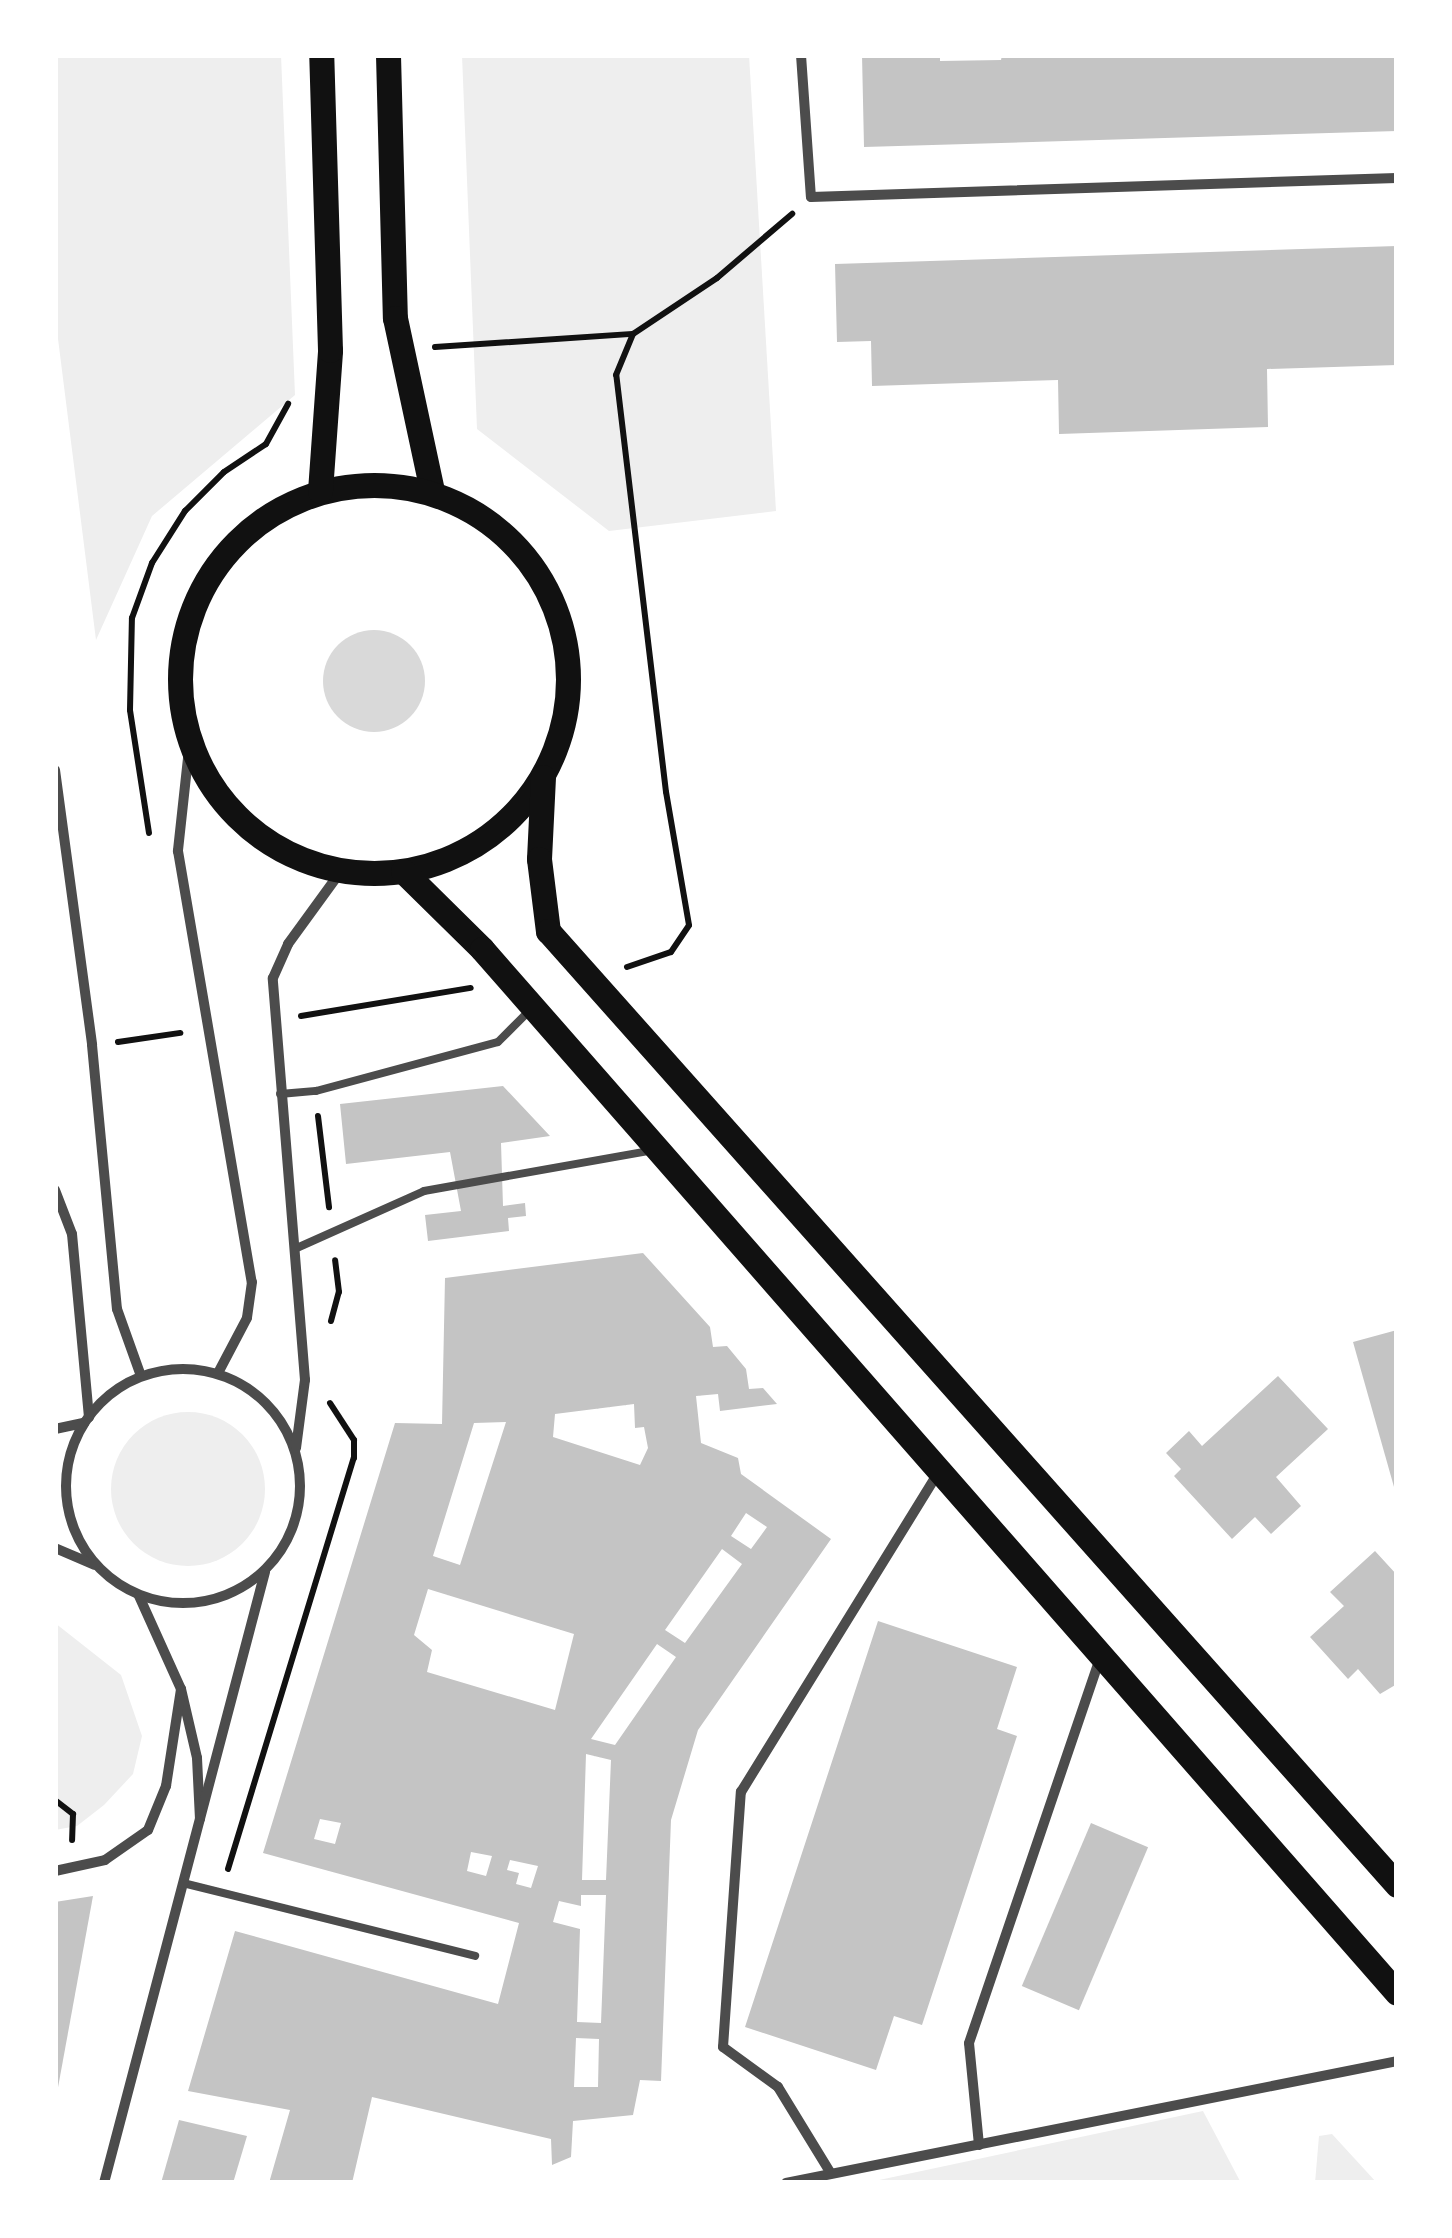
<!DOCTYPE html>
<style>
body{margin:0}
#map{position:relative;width:1452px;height:2238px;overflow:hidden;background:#fff;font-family:"Golos Text",sans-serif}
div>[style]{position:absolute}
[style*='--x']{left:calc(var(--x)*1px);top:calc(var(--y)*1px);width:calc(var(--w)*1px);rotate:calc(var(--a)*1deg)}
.green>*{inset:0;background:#eee}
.round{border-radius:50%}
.water>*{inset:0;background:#d9d9d9}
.building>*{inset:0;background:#c4c4c4;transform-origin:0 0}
.path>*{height:6px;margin:-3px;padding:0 3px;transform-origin:3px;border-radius:3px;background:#111}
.service>*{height:8px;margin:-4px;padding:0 4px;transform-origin:4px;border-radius:4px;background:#4c4c4c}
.minor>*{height:10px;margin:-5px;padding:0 5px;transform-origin:5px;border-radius:5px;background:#4c4c4c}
.minor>.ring{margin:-5px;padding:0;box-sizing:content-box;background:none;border:10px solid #4c4c4c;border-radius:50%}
.primary>*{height:25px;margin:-12.5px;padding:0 12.5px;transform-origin:12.5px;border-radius:12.5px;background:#111}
.primary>.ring{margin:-12.5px;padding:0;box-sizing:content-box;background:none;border:25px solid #111;border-radius:50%}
span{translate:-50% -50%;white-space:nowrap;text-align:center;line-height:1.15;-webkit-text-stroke:9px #fff;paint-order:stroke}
.frame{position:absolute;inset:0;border:58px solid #fff;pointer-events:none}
</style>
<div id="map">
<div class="green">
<i style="clip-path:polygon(55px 55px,281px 55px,295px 395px,152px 516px,96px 640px,55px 315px)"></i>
<i style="clip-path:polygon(462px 55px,749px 55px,776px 511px,609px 531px,477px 429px)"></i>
<i class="round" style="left:111px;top:1412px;width:154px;height:154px"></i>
<i style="clip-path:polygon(55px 1623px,121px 1675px,142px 1736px,133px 1774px,104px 1805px,77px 1826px,55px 1830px)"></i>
<i style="clip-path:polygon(1203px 2111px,1241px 2183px,865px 2183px)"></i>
<i style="clip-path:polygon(1332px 2134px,1377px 2183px,1315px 2183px,1319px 2136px)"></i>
</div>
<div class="water">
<i class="round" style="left:323px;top:630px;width:102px;height:102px"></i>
</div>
<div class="building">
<i style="clip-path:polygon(862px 55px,940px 55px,940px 61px,1001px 60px,1002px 55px,1397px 55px,1397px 131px,864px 147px)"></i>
<i style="clip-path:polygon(1397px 246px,1397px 365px,1267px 369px,1268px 427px,1059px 434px,1058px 380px,872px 386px,871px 341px,837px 342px,835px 264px)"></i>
<i style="clip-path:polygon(503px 1086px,550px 1136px,501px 1143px,503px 1206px,525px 1203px,526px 1216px,508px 1218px,509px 1231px,428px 1241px,425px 1215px,461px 1211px,450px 1152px,346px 1164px,340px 1104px)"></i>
<i style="clip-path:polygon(evenodd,643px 1253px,710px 1327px,713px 1347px,727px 1346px,746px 1369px,749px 1389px,763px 1388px,777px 1404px,720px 1411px,718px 1394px,696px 1396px,701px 1443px,738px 1458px,741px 1474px,831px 1539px,698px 1730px,671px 1820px,661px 2081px,640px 2080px,633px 2115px,573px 2121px,571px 2157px,552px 2165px,551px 2139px,372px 2097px,352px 2183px,269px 2183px,290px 2110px,188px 2091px,235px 1931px,498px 2004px,519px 1923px,263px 1853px,395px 1423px,442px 1424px,445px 1278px,643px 1253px,634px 1404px,635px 1428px,644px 1427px,648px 1448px,640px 1465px,553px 1437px,555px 1414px,634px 1404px,643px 1253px,506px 1422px,460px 1565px,433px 1556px,474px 1423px,506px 1422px,643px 1253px,746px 1513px,767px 1527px,751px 1549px,731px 1536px,746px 1513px,643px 1253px,722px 1549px,742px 1564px,685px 1643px,665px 1630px,722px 1549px,643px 1253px,428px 1589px,574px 1634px,555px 1710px,427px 1672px,432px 1650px,414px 1635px,428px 1589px,643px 1253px,657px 1644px,676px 1657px,615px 1745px,591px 1739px,657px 1644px,643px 1253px,586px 1754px,611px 1760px,606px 1880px,582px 1880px,586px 1754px,643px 1253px,320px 1819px,341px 1823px,335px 1844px,314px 1839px,320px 1819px,643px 1253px,471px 1852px,492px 1856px,486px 1876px,467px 1871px,471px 1852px,643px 1253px,510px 1860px,538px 1866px,531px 1888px,516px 1884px,519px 1873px,507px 1870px,510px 1860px,643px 1253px,581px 1895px,606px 1895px,601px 2023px,577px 2022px,580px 1929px,553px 1922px,559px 1901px,581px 1906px,581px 1895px,643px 1253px,576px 2038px,599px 2039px,598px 2087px,574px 2087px,576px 2038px)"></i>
<i style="clip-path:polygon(1397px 1330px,1397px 1494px,1396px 1494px,1353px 1342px)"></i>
<i style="clip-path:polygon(1278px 1376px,1328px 1429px,1276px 1477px,1301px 1506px,1271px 1534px,1255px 1517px,1232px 1539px,1174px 1476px,1181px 1469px,1166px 1453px,1189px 1431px,1202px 1446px)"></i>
<i style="clip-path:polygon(1375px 1551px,1397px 1575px,1397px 1684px,1380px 1694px,1358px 1669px,1348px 1679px,1310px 1637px,1344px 1606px,1330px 1592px)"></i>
<i style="clip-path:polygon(878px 1621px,1017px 1667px,997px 1729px,1017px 1736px,922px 2025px,894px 2016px,876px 2070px,745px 2027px)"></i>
<i style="left:1091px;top:1823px;width:62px;height:177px;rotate:23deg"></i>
<i style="clip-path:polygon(93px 1896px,57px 2093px,55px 2093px,55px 1902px)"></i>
<i style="clip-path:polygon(179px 2120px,247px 2136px,233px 2183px,161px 2183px)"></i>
</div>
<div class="path">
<i style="--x:435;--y:347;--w:198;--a:-3.8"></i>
<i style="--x:149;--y:833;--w:124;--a:-98.8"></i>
<i style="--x:130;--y:710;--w:92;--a:-88.8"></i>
<i style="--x:132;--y:618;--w:59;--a:-70"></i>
<i style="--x:152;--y:563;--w:62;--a:-57.6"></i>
<i style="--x:185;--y:511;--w:55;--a:-45"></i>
<i style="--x:224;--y:472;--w:50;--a:-33.7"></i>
<i style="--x:266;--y:444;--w:46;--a:-61.2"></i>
<i style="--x:627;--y:967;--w:46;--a:-18.8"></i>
<i style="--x:671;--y:952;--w:32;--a:-56"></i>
<i style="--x:689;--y:925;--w:135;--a:-99.8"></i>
<i style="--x:666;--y:792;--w:420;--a:-96.8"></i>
<i style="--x:616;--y:375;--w:44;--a:-67.5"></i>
<i style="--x:633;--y:334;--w:101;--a:-33.7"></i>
<i style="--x:717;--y:278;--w:99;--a:-40.5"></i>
<i style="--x:301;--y:1016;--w:172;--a:-9.4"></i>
<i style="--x:118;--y:1042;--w:63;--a:-8.3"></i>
<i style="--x:318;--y:1116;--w:92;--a:83.1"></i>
<i style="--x:331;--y:1321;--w:30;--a:-75"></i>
<i style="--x:339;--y:1292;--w:32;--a:-97"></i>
<i style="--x:55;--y:1800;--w:23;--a:38"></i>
<i style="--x:73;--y:1814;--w:26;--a:92"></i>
<i style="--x:228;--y:1869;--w:430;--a:-73"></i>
<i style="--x:354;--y:1458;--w:18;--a:-90"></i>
<i style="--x:354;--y:1440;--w:44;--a:-123"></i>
</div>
<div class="service">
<i style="--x:280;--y:1094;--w:36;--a:-5"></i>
<i style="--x:316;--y:1091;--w:188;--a:-15.1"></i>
<i style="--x:498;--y:1042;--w:44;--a:-45"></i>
<i style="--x:299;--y:1247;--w:137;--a:-24.1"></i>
<i style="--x:424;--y:1191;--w:229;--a:-10.1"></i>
<i style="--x:187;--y:1884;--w:297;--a:14"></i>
</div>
<div class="minor">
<i style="--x:801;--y:55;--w:142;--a:86"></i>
<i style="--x:811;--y:197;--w:586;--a:-1.86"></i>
<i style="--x:189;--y:749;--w:103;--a:96.2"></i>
<i style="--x:178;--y:851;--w:437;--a:80.3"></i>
<i style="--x:252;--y:1282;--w:36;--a:98"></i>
<i style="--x:247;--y:1318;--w:62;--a:117.8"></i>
<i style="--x:55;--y:770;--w:277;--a:82.3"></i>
<i style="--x:92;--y:1045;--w:265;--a:84.6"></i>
<i style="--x:117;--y:1309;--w:71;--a:70.3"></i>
<i style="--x:55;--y:1190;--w:47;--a:68.9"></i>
<i style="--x:72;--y:1234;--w:184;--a:84.7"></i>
<i class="ring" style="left:66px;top:1369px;width:224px;height:224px"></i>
<i style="--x:55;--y:1429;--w:30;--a:-12"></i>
<i style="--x:296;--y:1448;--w:69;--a:-82.5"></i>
<i style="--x:305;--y:1380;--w:403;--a:-94.6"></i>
<i style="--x:273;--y:978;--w:37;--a:-66"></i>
<i style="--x:288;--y:944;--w:90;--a:-54"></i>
<i style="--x:55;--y:1548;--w:43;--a:23"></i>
<i style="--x:139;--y:1596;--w:102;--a:65.7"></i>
<i style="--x:181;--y:1689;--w:71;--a:76.9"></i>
<i style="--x:197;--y:1758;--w:61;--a:87.2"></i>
<i style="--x:55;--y:1871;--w:51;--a:-12.4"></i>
<i style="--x:105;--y:1860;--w:52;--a:-34.9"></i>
<i style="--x:148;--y:1830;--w:48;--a:-67.8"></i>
<i style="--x:166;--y:1786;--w:98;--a:-81.2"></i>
<i style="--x:979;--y:2145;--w:102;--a:-95.6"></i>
<i style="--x:969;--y:2043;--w:409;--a:-71.2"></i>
<i style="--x:830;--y:2172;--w:100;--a:-121.5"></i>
<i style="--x:778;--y:2087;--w:68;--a:-144"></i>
<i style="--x:723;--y:2047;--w:256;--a:-86"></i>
<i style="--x:741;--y:1792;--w:377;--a:-58.3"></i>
<i style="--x:104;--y:2183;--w:632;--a:-75.24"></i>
<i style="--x:786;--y:2183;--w:623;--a:-11.29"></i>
</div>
<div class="primary">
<i style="--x:388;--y:55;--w:263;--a:88.5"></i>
<i style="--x:395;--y:318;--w:177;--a:77.9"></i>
<i class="ring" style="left:180px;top:485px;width:363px;height:363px"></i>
<i style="--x:320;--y:491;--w:141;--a:-85.9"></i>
<i style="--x:330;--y:350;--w:295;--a:-91.7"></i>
<i style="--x:543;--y:777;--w:82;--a:92.8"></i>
<i style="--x:539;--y:859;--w:73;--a:82.9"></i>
<i style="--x:548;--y:931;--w:1277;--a:48.33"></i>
<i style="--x:403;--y:871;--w:111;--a:44.6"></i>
<i style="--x:482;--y:949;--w:1388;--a:48.77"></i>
</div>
<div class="frame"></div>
</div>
